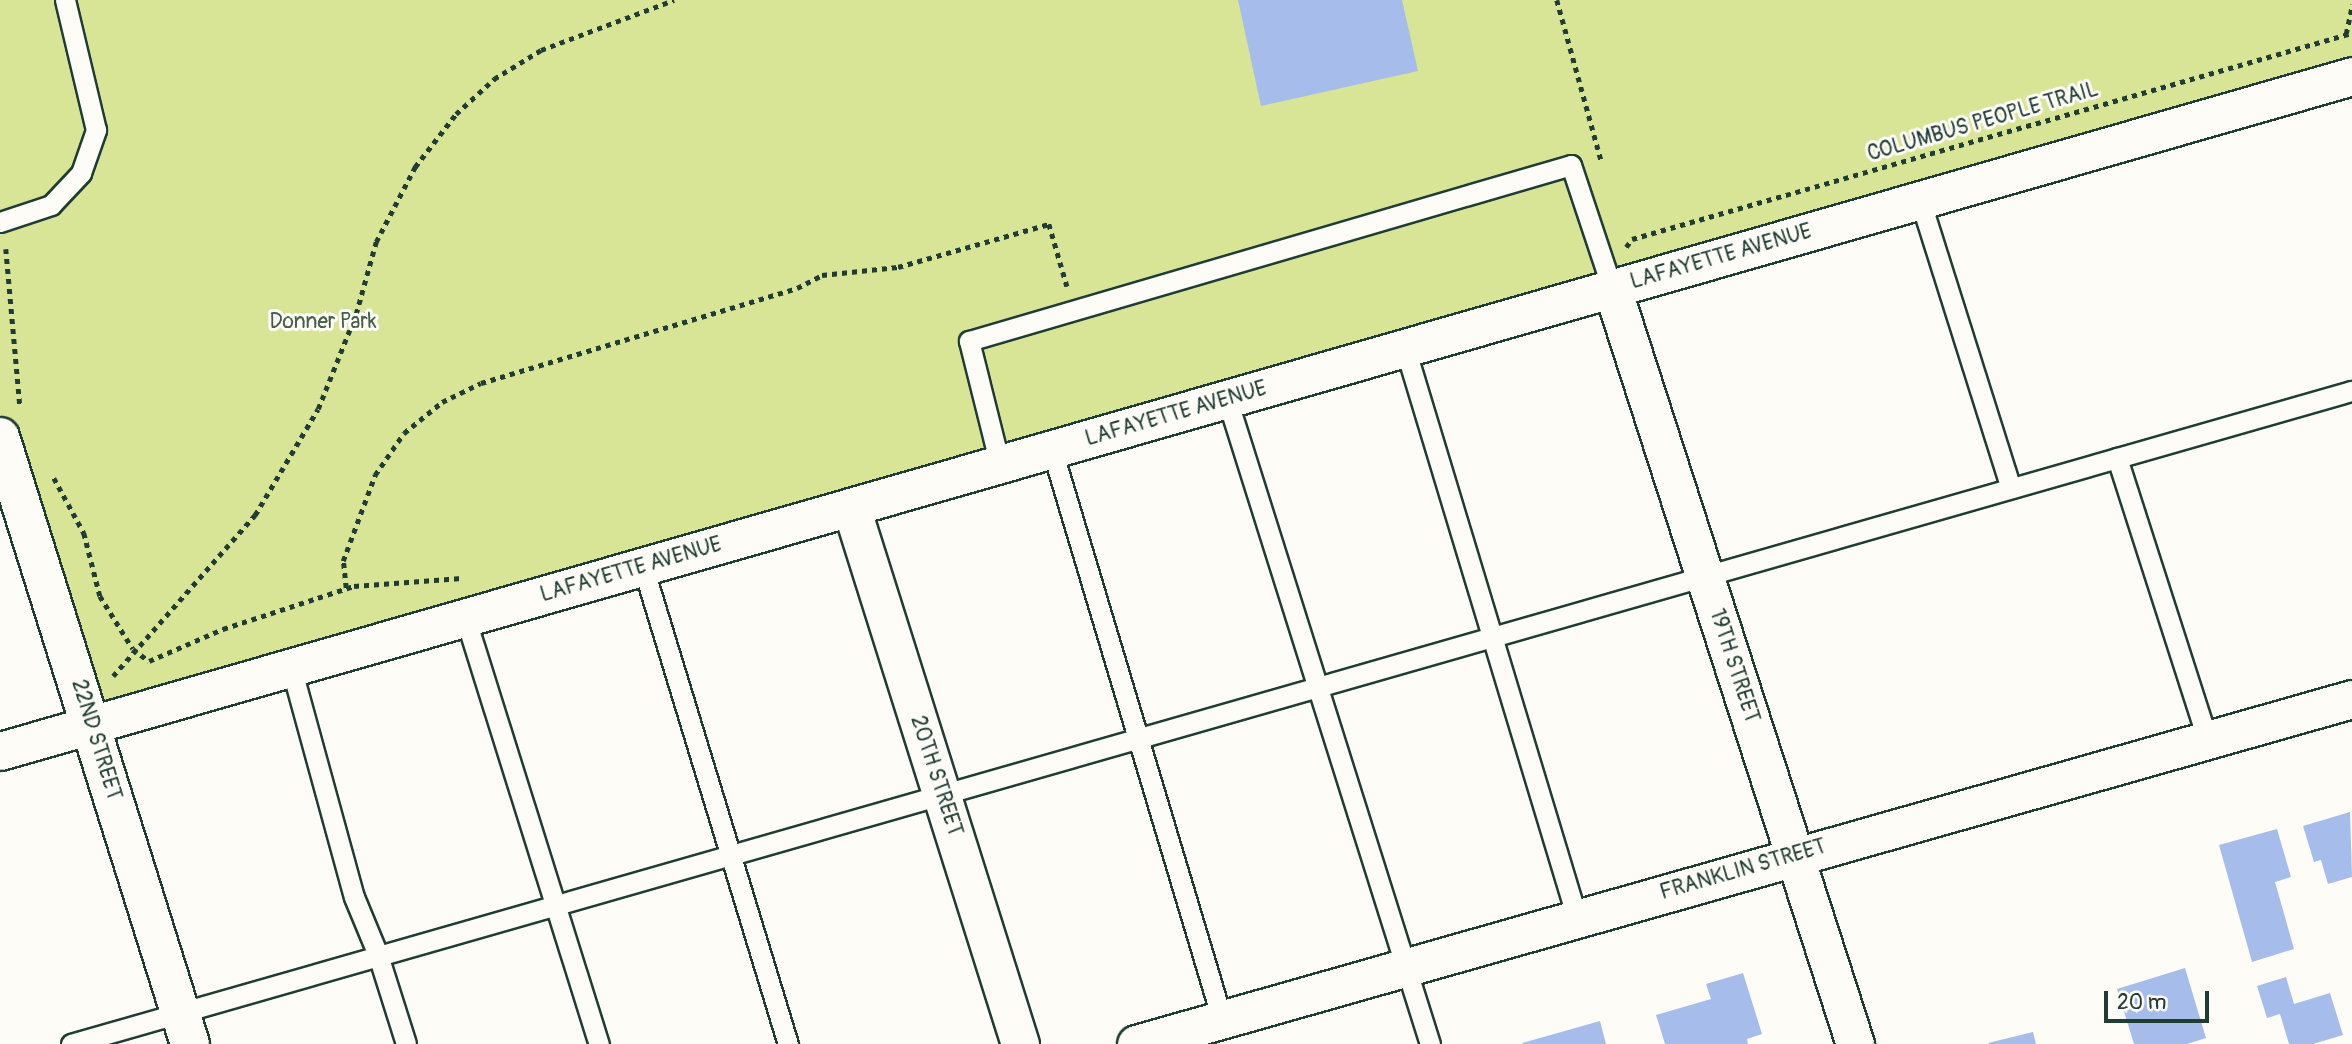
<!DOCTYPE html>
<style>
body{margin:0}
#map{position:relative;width:2352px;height:1044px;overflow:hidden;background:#fdfcf7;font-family:Pangolin,sans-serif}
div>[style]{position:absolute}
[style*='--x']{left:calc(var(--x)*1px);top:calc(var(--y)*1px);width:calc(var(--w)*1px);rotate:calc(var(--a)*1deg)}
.green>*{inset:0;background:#d8e496}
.building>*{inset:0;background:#a6bdeb}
.path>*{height:4.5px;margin-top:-2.25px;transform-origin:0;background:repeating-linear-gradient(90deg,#1f3d34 0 5px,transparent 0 10px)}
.roads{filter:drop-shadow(2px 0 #1f3d34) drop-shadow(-2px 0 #1f3d34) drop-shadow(0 2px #1f3d34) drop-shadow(0 -2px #1f3d34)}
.service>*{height:19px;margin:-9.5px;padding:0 9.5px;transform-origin:9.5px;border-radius:9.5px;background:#fdfcf7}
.minor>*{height:37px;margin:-18.5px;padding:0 18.5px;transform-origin:18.5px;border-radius:18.5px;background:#fdfcf7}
.tertiary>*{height:38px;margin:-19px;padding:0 19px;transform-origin:19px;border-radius:19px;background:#fdfcf7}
span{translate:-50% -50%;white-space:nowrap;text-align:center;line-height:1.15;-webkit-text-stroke:6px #fdfcf7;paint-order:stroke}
.street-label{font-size:21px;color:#1f3d34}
.park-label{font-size:21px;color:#445e48}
.scale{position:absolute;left:2104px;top:991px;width:105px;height:32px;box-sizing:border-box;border:4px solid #1f3d34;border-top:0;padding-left:9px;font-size:21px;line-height:24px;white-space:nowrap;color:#1f3d34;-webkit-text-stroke:5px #fdfcf7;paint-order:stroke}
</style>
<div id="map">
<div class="green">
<i style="clip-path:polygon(0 0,2352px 0,2352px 76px,91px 724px,0 441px)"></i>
</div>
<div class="building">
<i style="clip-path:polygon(1238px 0,1402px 0,1418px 71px,1261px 106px)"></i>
<i style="clip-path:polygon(2350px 812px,2352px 877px,2328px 884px,2321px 860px,2314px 862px,2303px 826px)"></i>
<i style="clip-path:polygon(2277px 829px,2291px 877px,2275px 882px,2294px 949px,2252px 962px,2219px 845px)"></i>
<i style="clip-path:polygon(2185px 968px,2206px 1038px,2187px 1044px,2134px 1044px,2117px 989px)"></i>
<i style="clip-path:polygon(1743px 973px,1762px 1034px,1747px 1039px,1748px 1044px,1665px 1044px,1656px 1015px,1711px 999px,1706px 984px)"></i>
<i style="clip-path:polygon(2286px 977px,2294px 1004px,2330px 993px,2343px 1035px,2313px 1044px,2289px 1044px,2280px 1014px,2267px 1018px,2257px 986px)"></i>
<i style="clip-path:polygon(1600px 1021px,1606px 1044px,1523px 1044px,1522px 1043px)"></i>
<i style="clip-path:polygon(2033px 1032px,2036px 1044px,1989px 1044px,1988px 1043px)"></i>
</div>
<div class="path">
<i style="--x:1557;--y:0;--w:166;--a:74.6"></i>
<i style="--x:2346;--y:34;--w:30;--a:-78"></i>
<i style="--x:1626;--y:247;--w:10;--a:-53"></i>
<i style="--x:1632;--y:239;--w:749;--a:-15.97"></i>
<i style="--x:6;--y:249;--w:159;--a:84.9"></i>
<i style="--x:54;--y:478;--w:63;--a:61.4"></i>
<i style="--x:84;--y:533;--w:65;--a:75.7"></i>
<i style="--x:100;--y:596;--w:62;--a:58.1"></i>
<i style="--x:133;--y:649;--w:20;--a:37"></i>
<i style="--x:149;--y:661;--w:81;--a:-23.4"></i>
<i style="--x:223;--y:629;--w:138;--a:-18.2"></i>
<i style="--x:354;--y:586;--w:108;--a:-4.2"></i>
<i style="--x:346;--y:588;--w:27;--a:-96"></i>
<i style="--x:343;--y:561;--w:92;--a:-69.6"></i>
<i style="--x:375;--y:475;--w:51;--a:-55.4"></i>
<i style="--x:404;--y:433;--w:49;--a:-39.2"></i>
<i style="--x:442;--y:402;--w:43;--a:-26"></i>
<i style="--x:481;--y:383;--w:330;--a:-16.7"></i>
<i style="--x:797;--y:288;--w:28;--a:-27"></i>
<i style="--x:822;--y:275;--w:76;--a:-6"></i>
<i style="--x:898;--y:267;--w:157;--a:-15.9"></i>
<i style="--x:1049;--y:224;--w:65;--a:73.8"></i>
<i style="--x:113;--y:676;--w:215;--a:-48.6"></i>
<i style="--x:255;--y:515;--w:123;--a:-59.3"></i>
<i style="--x:318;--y:409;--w:102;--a:-68.2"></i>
<i style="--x:356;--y:314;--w:75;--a:-74.5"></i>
<i style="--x:376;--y:242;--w:85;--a:-62.5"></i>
<i style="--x:415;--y:167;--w:67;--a:-52.3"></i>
<i style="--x:456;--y:114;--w:52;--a:-42.6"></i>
<i style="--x:494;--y:79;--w:55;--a:-31.7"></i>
<i style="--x:541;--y:50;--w:142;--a:-20.6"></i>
</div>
<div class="roads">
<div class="service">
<i style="--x:1920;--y:200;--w:302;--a:72.5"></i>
<i style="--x:0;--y:222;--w:54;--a:-18.4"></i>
<i style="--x:51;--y:205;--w:44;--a:-46.8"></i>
<i style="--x:81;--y:173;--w:46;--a:-70.8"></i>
<i style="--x:96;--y:130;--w:134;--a:-103.4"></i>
<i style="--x:1405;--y:348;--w:595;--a:73.21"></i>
<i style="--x:1227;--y:399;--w:676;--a:72.53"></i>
<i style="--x:1052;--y:450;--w:594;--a:73.37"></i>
<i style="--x:2117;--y:458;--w:295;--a:72.2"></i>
<i style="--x:1000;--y:465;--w:128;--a:-104"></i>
<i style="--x:969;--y:341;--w:627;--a:-16.3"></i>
<i style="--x:1571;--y:165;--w:130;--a:71.6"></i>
<i style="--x:643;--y:567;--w:499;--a:73.1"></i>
<i style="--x:465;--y:617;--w:448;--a:72.6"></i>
<i style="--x:291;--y:667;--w:238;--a:74.7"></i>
<i style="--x:354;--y:897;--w:63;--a:67.5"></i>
<i style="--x:378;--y:955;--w:93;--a:72.5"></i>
<i style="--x:71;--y:1044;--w:2373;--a:-15.98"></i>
</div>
<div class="minor">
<i style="--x:1612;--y:288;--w:794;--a:72.18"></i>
<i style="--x:851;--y:507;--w:563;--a:72.53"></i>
<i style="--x:0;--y:751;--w:2447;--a:-16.01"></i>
<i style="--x:1136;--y:1044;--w:1264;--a:-15.84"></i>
</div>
<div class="tertiary">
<i style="--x:0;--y:437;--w:636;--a:72.62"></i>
</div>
</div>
<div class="street-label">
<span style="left:1983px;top:122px;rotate:-16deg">COLUMBUS PEOPLE TRAIL</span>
<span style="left:1721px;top:257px;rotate:-16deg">LAFAYETTE AVENUE</span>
<span style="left:1176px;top:414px;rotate:-16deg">LAFAYETTE AVENUE</span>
<span style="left:631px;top:570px;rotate:-16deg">LAFAYETTE AVENUE</span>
<span style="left:1734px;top:666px;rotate:72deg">19TH STREET</span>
<span style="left:96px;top:740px;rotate:73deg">22ND STREET</span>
<span style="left:936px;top:776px;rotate:72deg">20TH STREET</span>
<span style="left:1743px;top:870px;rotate:-16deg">FRANKLIN STREET</span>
</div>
<div class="park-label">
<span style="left:323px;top:322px">Donner Park</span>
</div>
<div class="scale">20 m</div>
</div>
